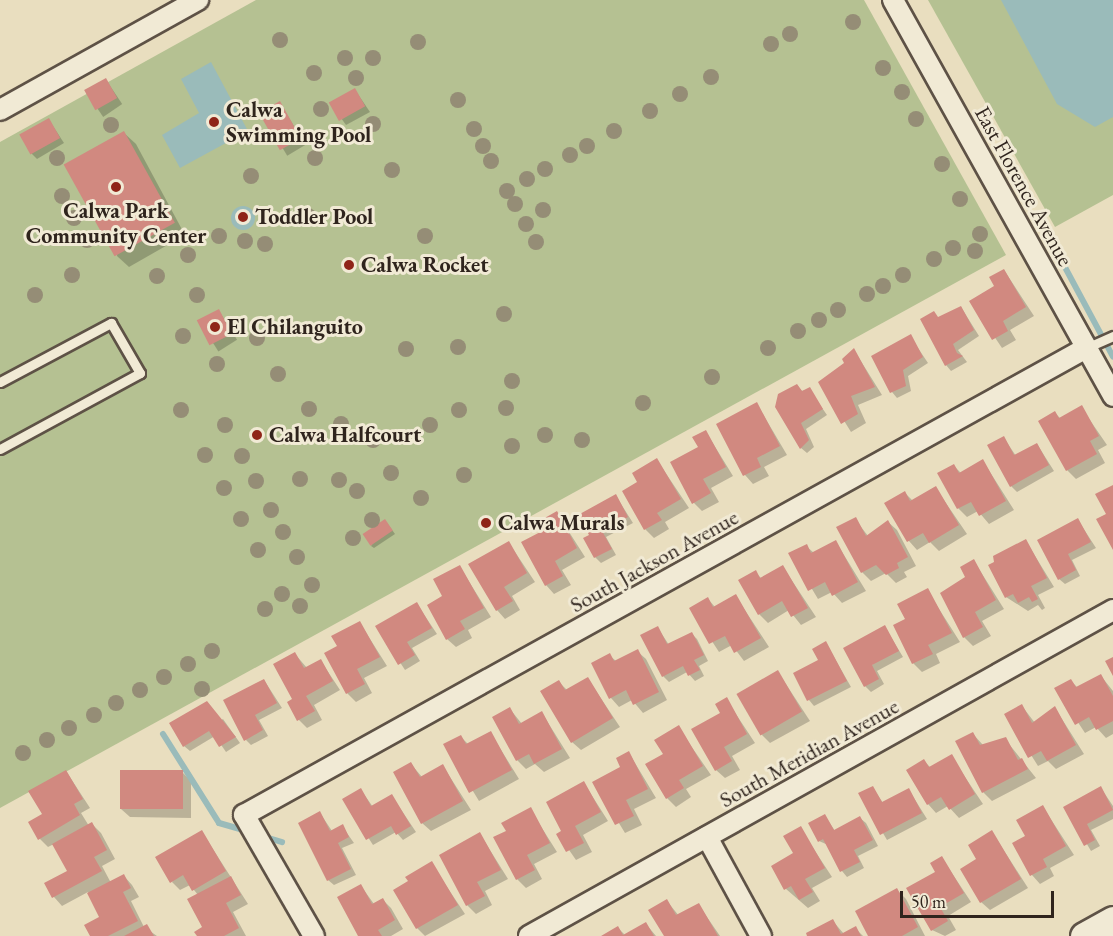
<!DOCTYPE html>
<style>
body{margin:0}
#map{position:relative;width:1113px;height:936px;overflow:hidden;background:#e9debf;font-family:"EB Garamond",serif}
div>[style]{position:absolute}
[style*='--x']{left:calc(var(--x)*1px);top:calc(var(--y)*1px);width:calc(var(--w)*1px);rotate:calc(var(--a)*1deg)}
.green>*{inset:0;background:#b5c192}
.water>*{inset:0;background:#9abbba}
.round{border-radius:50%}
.shadow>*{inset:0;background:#0003;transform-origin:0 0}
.stream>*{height:6px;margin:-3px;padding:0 3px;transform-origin:3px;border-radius:3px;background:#9abbba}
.building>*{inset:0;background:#d18980;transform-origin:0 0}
.roads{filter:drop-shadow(2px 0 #5e5246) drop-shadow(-2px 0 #5e5246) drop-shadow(0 2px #5e5246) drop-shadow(0 -2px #5e5246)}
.lane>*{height:9px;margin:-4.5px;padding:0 4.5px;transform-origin:4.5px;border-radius:4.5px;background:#f1ead5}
.street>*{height:20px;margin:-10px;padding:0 10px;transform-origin:10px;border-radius:10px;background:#f1ead5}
.secondary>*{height:27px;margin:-13.5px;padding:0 13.5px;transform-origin:13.5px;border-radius:13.5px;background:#f1ead5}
.trees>*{width:16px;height:16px;margin:-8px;border-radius:50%;background:#958d76}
.dots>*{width:16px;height:16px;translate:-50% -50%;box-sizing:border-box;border:3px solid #f1ead5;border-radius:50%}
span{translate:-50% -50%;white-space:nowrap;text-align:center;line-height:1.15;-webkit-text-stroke:6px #f1ead5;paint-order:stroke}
.poi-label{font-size:22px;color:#2f241d;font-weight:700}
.left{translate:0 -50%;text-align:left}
.street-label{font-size:22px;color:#2f241d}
.scale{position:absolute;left:900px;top:891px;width:154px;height:27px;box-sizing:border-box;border:3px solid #2f241d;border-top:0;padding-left:8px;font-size:18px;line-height:21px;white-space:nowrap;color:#2f241d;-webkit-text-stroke:4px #f1ead5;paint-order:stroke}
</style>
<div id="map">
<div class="green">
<i style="clip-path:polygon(256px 0,864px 0,1006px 255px,0 808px,0 142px)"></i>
<i style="clip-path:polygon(928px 0,1113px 0,1113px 195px,1055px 227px)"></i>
</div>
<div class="water">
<i style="clip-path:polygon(1001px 0,1113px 0,1113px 117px,1095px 127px,1057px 104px)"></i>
<i style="clip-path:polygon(211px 62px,248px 131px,180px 168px,162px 135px,199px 113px,181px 79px)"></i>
<i class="round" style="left:231px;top:206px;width:24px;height:24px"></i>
</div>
<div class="shadow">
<i style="left:106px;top:80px;width:29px;height:23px;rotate:56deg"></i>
<i style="clip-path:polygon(355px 90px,370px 112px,346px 125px,331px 104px)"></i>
<i style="left:280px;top:103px;width:49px;height:21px;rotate:59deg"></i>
<i style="clip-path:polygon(49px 120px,64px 143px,37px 159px,31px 153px)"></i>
<i style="clip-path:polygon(124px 133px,136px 144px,185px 235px,129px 267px,117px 256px)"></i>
<i style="clip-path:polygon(1004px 270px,1034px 316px,1010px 330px,1016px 340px,1002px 348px,971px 302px,996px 287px)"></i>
<i style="clip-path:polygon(961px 307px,979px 336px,958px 350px,967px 362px,951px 371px,946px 365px,939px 318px)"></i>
<i style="left:219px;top:311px;width:34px;height:22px;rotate:58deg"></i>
<i style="clip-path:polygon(910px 336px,928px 363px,908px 376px,911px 391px,897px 398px,892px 392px)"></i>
<i style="clip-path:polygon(854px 350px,882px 395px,858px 405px,866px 423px,851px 432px,820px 382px,846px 364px)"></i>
<i style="clip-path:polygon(797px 385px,802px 391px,809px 389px,827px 415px,806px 429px,814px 447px,807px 453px,801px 448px)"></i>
<i style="clip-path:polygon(757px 404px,787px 455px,764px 467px,769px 476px,753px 484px,745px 475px,718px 425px)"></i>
<i style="clip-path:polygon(1081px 407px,1107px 445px,1098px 450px,1105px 463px,1076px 479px,1067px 470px,1055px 413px,1061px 419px)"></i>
<i style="clip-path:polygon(706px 432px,733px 476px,711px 488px,719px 502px,702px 511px,694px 503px,700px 448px)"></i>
<i style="clip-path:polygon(1004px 438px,1016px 456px,1037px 444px,1054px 471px,1017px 492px,1011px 486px)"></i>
<i style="clip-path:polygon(657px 460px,689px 508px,665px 522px,669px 529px,654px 538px,645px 529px,639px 483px)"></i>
<i style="clip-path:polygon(983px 461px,1014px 510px,989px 524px,978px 511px,967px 517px,958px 508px,954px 466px,961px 473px)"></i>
<i style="clip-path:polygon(935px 487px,967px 534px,939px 551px,930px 542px,917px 550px,909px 541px,905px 493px,913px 501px)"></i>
<i style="clip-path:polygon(616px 496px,633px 523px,606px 537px,616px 555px,601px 563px,595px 557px,591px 536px)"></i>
<i style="clip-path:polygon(557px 513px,585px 557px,562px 570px,571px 585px,554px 594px,546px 585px,550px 529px)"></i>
<i style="clip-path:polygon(855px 519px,868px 536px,888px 522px,897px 530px,916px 566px,904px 572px,907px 577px,896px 583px,886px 573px,871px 581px,862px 572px)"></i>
<i style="clip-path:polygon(1078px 520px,1096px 548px,1072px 560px,1080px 576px,1065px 584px,1059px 579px)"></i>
<i style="clip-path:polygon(387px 523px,395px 534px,374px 548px,371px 546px)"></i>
<i style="clip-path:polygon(1026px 541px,1054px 587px,1038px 595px,1045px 608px,1042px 610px,1038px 605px,1028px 611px,1006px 597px,996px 563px)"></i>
<i style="clip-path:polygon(836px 542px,866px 591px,842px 603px,832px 592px,818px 599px,791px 554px,806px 546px,814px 553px)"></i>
<i style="clip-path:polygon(509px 543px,535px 582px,512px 596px,520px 610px,505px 619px,497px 610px)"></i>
<i style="clip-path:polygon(974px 561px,1004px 609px,982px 621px,991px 636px,973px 646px,964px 637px,967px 577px)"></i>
<i style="clip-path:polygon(460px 567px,491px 617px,468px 630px,472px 638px,456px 647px,447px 639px,444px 597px)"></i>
<i style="clip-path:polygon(783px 567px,816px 617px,801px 625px,789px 610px,768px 623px,759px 614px,755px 572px,762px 579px)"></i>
<i style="clip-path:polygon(927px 590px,960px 642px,936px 654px,940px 663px,922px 672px,913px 663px,907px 620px)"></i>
<i style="clip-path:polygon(735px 595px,769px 647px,744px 661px,732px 645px,719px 652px,691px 609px,708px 599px,715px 607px)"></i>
<i style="clip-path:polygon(417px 604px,437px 634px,412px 648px,420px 661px,405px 670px,377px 627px)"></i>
<i style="clip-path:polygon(360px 623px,387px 666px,364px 678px,372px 693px,356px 702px,347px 693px,339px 647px)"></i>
<i style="clip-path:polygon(885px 627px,903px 657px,877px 671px,884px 684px,871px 692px,865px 686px)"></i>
<i style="clip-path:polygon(658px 628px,669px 645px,691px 633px,697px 639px,708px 661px,699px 666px,704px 676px,695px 681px,687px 672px,669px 682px,663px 676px)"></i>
<i style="clip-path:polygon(826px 643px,851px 687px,814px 706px,809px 700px)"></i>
<i style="clip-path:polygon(637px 651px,646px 659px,667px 700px,643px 713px,632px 700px,619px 707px,611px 698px,609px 655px,616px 661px)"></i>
<i style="clip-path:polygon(295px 654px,307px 668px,321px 661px,340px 690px,314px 705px,322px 720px,307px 728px,299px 720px,294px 700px)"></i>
<i style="clip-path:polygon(778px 672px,810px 721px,770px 743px,762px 735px)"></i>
<i style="clip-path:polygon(1101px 676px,1113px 691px,1113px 734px,1106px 738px,1096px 727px,1085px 733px,1056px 689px,1071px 681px,1078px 688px)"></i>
<i style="clip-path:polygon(588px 679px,620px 727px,581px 750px,572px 742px,559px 682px,568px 691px)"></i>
<i style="clip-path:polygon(264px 680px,282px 708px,259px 720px,268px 736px,251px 745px,246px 740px)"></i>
<i style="clip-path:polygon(726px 699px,755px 743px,732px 756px,740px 770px,725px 778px,716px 770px)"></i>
<i style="clip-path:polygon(1022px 706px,1035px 723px,1055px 708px,1084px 754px,1056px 769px,1048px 761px,1038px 766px,1006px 715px)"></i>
<i style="clip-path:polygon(510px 709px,522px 724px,542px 713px,570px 758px,544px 772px,535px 764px,526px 769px,517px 760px)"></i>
<i style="clip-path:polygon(223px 719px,240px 743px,226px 752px,215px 736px,190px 751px,184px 746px)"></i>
<i style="clip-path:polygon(678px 727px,711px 775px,686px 789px,691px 797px,676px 807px,667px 798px,665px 755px)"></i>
<i style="clip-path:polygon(490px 732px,519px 779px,479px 801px,445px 745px,461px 737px,468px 744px)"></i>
<i style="clip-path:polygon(973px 734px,983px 745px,1005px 739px,1036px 778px,992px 801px,983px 792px,957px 742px)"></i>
<i style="clip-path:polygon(629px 753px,656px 798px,634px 809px,642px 825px,625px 833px,594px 782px,622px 768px)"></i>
<i style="clip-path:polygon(951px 756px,983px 804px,959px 818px,948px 806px,936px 813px,928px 804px,924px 761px,931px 768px)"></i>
<i style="clip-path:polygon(411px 764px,422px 777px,443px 766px,471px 810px,431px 831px,422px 823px)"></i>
<i style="clip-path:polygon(66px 771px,90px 808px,81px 813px,89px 826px,92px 824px,101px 833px,115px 859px,102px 866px,111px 883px,124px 876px,132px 885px,139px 897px,131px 901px,144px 927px,157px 936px,91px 936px,101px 918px,88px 892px,62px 906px,54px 897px,46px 884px,69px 871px,54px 844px,48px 847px,40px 839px,44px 815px)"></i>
<i style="clip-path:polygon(182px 772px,191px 781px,191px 818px,130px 817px,121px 809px)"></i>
<i style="clip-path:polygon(584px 783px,608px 821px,583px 835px,592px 852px,576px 860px,558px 834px,563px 832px)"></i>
<i style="clip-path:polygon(873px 788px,883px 803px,909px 790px,927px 819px,887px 840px,860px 794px)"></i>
<i style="clip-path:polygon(1101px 788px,1113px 806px,1113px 819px,1091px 830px,1100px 846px,1091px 851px,1065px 807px)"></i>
<i style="clip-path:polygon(361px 790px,373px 807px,392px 796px,416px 832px,403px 840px,396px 832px,373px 845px,344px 800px)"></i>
<i style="clip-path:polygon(1043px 807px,1074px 855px,1050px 868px,1054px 876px,1040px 884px,1032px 875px,1027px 836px)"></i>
<i style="clip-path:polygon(530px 809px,557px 852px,534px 864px,542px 879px,526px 888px,517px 879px,508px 832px)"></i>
<i style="clip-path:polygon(320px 813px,332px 831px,342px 826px,354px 843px,342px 848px,356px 875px,334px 885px,328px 880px)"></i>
<i style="clip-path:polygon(825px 816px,835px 831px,860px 818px,866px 823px,878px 846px,858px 856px,864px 868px,847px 877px,842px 871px,828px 845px,819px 841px)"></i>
<i style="clip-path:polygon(800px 828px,832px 877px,812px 888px,820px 901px,808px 908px,786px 889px)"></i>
<i style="clip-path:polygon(202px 832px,248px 904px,233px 912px,246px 936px,198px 936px,204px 928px,198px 895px,190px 885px,180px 890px,172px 882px)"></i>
<i style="clip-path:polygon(992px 832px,1028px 888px,990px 910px,981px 902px,978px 860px)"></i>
<i style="clip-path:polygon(480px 834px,508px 879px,485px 891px,492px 905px,476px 914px,467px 905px)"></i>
<i style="clip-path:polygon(942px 858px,971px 902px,948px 916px,956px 930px,945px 936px,932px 930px,937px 872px)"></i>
<i style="clip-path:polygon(431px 863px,465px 914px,425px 936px,417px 928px,410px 881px)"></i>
<i style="clip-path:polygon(361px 886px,374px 904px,382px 899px,391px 908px,403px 929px,391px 936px,360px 936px)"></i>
<i style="clip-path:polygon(897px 890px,906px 899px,925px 936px,870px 936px)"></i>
<i style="clip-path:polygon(667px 901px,679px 916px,698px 904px,720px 936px,665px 936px)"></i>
<i style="clip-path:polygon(832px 920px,844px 934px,855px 928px,863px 936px,809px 936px)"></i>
<i style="clip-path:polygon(646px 924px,656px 936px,604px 936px,618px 928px,626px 936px)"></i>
</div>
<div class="stream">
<i style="--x:1052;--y:243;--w:129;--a:61.8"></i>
<i style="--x:163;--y:734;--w:105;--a:57.8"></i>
<i style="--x:219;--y:823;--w:29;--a:16"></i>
<i style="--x:262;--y:836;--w:21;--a:17"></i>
</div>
<div class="building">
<i style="left:106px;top:78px;width:23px;height:25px;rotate:61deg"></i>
<i style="left:355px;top:88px;width:21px;height:30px;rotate:61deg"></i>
<i style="left:280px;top:101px;width:43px;height:24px;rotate:61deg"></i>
<i style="left:49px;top:118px;width:23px;height:34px;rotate:61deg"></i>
<i style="left:124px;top:131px;width:105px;height:69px;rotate:61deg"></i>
<i style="clip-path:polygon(1004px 269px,1026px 307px,1003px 321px,1008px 331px,992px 340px,969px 301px,994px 286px,989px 277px)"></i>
<i style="clip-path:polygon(961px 306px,974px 330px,953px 344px,957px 353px,963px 356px,945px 366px,920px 319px,934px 311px,938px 317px)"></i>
<i style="left:219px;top:309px;width:28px;height:25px;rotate:63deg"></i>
<i style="clip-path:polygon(911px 334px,923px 357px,903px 370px,906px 386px,890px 393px,871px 356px)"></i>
<i style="clip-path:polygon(854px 348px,875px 387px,851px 396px,858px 414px,841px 424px,818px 382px,844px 363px,842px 359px)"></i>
<i style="clip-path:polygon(797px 384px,802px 391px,810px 387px,823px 409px,801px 423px,809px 440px,800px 449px,775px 407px,778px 394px)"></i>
<i style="clip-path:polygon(757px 402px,780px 446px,757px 458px,761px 467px,743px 476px,716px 424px)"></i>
<i style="clip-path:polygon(1082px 405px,1099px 436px,1090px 441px,1097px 454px,1066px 471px,1038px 421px,1055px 411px,1059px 418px)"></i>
<i style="clip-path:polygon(706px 430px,726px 467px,703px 479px,711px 493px,692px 504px,670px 462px,698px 447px,692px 437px)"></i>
<i style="clip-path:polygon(1004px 436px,1014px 455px,1037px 443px,1049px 465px,1010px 487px,987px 445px)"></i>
<i style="clip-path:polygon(657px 458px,681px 499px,657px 513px,662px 520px,644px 530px,622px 491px,637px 482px,632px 473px)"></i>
<i style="clip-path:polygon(983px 459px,1006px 501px,979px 516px,971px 502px,957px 509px,937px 473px,954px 464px,959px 473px)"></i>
<i style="clip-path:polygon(1113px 485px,1113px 550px,1096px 519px,1106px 514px,1095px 494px)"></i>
<i style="clip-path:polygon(936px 486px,959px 525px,929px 543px,923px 533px,907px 542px,884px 503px,905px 491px,910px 501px)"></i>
<i style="clip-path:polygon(616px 494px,628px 517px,602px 531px,612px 549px,594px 558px,583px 538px,589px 535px,578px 515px)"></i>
<i style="clip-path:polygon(557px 511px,577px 548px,555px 561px,563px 576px,545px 586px,521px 542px,548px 528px,543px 519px)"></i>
<i style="clip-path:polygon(856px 517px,866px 536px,888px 520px,908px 557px,897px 563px,899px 568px,886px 575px,876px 565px,861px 573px,836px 527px)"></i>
<i style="clip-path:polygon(1078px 518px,1091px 542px,1068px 554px,1076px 570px,1058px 580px,1037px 540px)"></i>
<i style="left:385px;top:519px;width:14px;height:27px;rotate:56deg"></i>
<i style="clip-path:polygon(1026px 539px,1047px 578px,1031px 586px,1038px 599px,1032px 602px,1029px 597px,1018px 603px,1013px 594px,1005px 598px,988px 565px,994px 562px,993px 556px)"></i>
<i style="clip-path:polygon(836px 540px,858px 582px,832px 596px,825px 582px,808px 591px,788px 553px,807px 544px,811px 553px)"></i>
<i style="clip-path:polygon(509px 541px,527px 573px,504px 587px,513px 601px,496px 611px,468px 564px)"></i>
<i style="clip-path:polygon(974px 559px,996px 600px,975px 612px,983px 627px,963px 638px,940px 593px,965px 577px,960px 567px)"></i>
<i style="clip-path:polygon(460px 565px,484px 608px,460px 621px,465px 629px,446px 640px,427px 605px,442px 596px,433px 579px)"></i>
<i style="clip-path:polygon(783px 565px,808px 608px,791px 617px,782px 601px,758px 615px,738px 580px,756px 570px,760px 578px)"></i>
<i style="clip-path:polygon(928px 588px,952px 633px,928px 645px,933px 654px,912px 664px,893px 625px,905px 619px,897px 604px)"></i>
<i style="clip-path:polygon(736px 594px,761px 638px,734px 653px,725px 636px,709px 644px,689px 608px,708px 597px,713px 607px)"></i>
<i style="clip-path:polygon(417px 602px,432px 628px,407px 642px,415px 655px,398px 665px,375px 626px)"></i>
<i style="clip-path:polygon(360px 621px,380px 657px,357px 669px,365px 684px,346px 694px,324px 653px,337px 646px,331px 636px)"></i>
<i style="clip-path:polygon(885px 625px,899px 651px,872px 665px,879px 679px,864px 687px,843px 648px)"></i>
<i style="clip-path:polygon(658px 626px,667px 644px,692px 632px,704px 655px,694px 660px,700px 670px,688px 676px,683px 666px,662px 677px,640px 635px)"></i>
<i style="clip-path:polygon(826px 641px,847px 681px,807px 701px,793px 673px,818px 660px,812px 649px)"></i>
<i style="clip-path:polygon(638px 649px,659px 692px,633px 705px,626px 690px,609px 699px,591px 663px,610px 653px,614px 661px)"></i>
<i style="clip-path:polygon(295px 652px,304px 668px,321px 659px,333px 681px,306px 696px,315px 711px,297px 721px,287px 702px,292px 699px,273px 664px)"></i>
<i style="clip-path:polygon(1113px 657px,1113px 676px,1105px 661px)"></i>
<i style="left:778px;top:670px;width:48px;height:48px;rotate:60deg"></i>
<i style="clip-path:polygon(1101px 674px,1113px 696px,1113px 721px,1096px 730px,1089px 717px,1075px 725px,1054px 688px,1071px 679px,1076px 687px)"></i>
<i style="clip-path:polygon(588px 677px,613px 718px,571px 743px,540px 691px,559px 680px,565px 690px)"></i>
<i style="clip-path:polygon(264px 679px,277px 703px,255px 715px,263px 730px,244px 741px,223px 700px)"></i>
<i style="clip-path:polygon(727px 697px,747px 734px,724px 747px,732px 761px,715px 771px,691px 729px,720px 713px,715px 704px)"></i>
<i style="clip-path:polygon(207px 701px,236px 737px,219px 747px,209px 731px,183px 747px,169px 723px)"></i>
<i style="clip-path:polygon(1022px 704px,1032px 723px,1055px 706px,1076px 745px,1047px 761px,1041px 751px,1028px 758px,1004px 714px)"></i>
<i style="clip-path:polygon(510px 707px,519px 724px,542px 711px,562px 749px,534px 764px,529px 754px,516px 761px,492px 717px)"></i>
<i style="clip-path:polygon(679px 725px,703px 766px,679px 780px,684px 788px,666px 799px,645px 764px,663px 754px,654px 740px)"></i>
<i style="clip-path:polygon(491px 731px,512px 770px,469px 793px,443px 744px,461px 735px,466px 744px)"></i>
<i style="clip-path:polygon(973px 732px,980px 745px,1006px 737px,1018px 760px,1022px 758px,1028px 769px,982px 793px,955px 741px)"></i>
<i style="clip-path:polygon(629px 751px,648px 789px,626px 800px,634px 816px,615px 825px,592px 782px,620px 767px,616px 758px)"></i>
<i style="clip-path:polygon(952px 754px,975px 794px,949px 810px,941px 797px,927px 805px,906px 770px,924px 759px,929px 767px)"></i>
<i style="clip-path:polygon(411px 762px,420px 777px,443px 764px,463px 801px,421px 824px,393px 772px)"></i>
<i style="clip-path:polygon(66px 770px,83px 799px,74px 804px,80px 815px,38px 840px,28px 822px,42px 814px,28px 791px)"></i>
<i style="left:120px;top:770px;width:63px;height:39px"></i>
<i style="clip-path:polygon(584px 781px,601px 812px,575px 826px,584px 843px,566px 852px,556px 834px,561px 831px,546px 802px)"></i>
<i style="clip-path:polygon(873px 786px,882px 802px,909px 788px,922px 813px,880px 835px,858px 793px)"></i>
<i style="clip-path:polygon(1101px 786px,1113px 810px,1087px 824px,1095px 840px,1084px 846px,1063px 807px)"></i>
<i style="clip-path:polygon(361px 788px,371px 806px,392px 794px,411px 826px,396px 835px,391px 826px,366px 840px,342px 799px)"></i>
<i style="clip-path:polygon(1043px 805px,1066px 846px,1043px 859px,1047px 867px,1030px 876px,1012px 843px,1025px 836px,1016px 820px)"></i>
<i style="clip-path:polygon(531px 807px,550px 843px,527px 855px,535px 870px,516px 880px,493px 837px,506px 831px,501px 823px)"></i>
<i style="clip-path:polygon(320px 811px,330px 831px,343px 824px,349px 837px,338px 843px,351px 869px,327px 881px,298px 823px)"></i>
<i style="clip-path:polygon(825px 814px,834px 830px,860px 816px,873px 840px,854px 850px,860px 862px,840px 872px,823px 839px,818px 842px,808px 823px)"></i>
<i style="clip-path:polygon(92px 822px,107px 850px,94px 857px,102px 871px,52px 898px,44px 883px,67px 871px,52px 844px)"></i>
<i style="clip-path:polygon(801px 826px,825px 868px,805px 879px,813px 892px,799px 900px,791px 886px,784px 890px,771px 866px,793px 853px,783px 836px)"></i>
<i style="clip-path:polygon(202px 830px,226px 871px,192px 891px,183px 875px,170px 883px,155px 857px)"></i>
<i style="clip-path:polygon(992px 830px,1021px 879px,980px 903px,960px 869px,976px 859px,968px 845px)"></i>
<i style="clip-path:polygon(480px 832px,501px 870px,477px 882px,485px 896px,466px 906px,439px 855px)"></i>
<i style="clip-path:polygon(942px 856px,964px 893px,940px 907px,948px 921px,931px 931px,906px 888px,935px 872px,930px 863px)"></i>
<i style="clip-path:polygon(432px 861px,458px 905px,416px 929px,393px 890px,408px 881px,405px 877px)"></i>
<i style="clip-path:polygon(124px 874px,131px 888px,123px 892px,138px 921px,108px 936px,90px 936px,84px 925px,99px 917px,87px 893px)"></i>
<i style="clip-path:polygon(231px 876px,241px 895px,226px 903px,239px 928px,224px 936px,197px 936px,194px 932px,202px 927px,187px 899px)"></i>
<i style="clip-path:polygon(361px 884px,372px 904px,383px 898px,395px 920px,378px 930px,382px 936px,358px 936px,337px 897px)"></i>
<i style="clip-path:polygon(897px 888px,918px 927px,902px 936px,868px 936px,855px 911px)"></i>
<i style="clip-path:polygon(667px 899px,676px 915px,699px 903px,718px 936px,664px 936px,648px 910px)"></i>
<i style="clip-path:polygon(833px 919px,841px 934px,856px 926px,861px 936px,807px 936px,806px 933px)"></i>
<i style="clip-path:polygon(646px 922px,654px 936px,601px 936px,618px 926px,623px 935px)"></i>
<i style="clip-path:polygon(147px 924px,154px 936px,124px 936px)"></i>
</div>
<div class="roads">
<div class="lane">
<i style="--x:1086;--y:348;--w:30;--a:-24"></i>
<i style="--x:0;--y:382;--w:126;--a:-28"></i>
<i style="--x:111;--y:323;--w:58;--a:59.9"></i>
<i style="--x:140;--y:373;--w:159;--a:151.5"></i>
</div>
<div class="street">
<i style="--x:893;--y:0;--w:453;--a:60.9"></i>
<i style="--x:0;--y:110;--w:227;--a:-29.1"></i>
<i style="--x:707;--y:837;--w:113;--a:61.4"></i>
<i style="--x:314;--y:936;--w:140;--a:-120"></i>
<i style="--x:244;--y:815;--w:963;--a:-29.01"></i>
<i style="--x:529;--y:936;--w:669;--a:-29.17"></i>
</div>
<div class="secondary">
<i style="--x:1084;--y:936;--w:33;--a:-29"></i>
</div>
</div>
<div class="trees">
<i style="left:853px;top:22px"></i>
<i style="left:790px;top:34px"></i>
<i style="left:280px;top:40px"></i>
<i style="left:418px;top:42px"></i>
<i style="left:771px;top:44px"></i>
<i style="left:345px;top:58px"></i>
<i style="left:373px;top:58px"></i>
<i style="left:883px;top:68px"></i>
<i style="left:314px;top:73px"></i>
<i style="left:711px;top:77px"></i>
<i style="left:356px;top:78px"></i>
<i style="left:902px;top:92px"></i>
<i style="left:680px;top:94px"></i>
<i style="left:458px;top:100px"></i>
<i style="left:321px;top:109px"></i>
<i style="left:650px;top:111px"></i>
<i style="left:916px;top:119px"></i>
<i style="left:373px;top:124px"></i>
<i style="left:111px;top:125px"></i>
<i style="left:474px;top:129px"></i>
<i style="left:614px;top:131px"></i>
<i style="left:483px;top:146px"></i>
<i style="left:587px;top:146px"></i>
<i style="left:570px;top:155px"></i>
<i style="left:57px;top:158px"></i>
<i style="left:315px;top:158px"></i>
<i style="left:491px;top:161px"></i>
<i style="left:942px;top:164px"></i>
<i style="left:545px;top:169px"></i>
<i style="left:392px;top:170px"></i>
<i style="left:251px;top:176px"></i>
<i style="left:527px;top:179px"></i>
<i style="left:507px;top:191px"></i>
<i style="left:62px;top:196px"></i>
<i style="left:960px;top:199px"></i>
<i style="left:515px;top:204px"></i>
<i style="left:543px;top:210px"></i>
<i style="left:308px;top:216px"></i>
<i style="left:74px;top:218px"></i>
<i style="left:526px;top:224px"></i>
<i style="left:980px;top:234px"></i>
<i style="left:219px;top:236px"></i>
<i style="left:425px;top:236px"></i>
<i style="left:87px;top:240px"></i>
<i style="left:245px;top:241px"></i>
<i style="left:536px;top:242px"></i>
<i style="left:265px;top:244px"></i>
<i style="left:953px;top:248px"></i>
<i style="left:975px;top:251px"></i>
<i style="left:188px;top:255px"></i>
<i style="left:934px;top:259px"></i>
<i style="left:72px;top:275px"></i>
<i style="left:903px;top:275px"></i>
<i style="left:157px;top:276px"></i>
<i style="left:883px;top:286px"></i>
<i style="left:867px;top:294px"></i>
<i style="left:35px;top:295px"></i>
<i style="left:197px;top:295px"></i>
<i style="left:838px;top:310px"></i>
<i style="left:504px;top:314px"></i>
<i style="left:819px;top:320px"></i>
<i style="left:798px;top:331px"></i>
<i style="left:183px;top:336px"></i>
<i style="left:257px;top:338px"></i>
<i style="left:458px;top:347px"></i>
<i style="left:768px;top:348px"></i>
<i style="left:406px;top:349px"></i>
<i style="left:217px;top:364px"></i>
<i style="left:278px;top:374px"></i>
<i style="left:712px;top:377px"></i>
<i style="left:512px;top:381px"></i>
<i style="left:643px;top:403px"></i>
<i style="left:506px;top:408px"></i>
<i style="left:309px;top:409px"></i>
<i style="left:181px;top:410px"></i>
<i style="left:459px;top:410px"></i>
<i style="left:341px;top:424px"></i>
<i style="left:225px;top:425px"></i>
<i style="left:430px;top:425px"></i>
<i style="left:545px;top:435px"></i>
<i style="left:373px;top:440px"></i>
<i style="left:582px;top:440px"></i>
<i style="left:512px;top:446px"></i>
<i style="left:205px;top:455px"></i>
<i style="left:242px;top:456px"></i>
<i style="left:391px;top:473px"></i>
<i style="left:464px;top:475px"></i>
<i style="left:300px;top:479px"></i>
<i style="left:339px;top:480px"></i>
<i style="left:256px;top:481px"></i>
<i style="left:224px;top:488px"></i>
<i style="left:357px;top:491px"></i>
<i style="left:421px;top:498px"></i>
<i style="left:271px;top:510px"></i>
<i style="left:241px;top:519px"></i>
<i style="left:372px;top:520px"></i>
<i style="left:283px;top:532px"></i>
<i style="left:353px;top:538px"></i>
<i style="left:258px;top:550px"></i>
<i style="left:297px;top:557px"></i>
<i style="left:312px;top:585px"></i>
<i style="left:282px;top:594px"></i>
<i style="left:300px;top:606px"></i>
<i style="left:265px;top:609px"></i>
<i style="left:212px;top:651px"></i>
<i style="left:188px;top:664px"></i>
<i style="left:164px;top:677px"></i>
<i style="left:202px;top:689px"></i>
<i style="left:140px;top:690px"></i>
<i style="left:116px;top:703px"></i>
<i style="left:94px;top:715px"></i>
<i style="left:69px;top:728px"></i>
<i style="left:47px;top:740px"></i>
<i style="left:23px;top:753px"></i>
</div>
<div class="dots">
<i style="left:214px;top:122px;background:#8f2418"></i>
<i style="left:116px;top:187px;background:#8f2418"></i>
<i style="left:243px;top:217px;background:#8f2418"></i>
<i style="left:349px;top:265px;background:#8f2418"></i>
<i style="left:215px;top:327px;background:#8f2418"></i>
<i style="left:257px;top:435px;background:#8f2418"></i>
<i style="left:486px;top:523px;background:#8f2418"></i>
</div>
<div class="poi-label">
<span class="left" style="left:226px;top:122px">Calwa<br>Swimming Pool</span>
<span style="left:116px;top:223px">Calwa Park<br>Community Center</span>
<span class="left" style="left:255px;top:217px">Toddler Pool</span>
<span class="left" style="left:361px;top:265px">Calwa Rocket</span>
<span class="left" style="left:227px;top:327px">El Chilanguito</span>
<span class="left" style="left:269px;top:435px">Calwa Halfcourt</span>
<span class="left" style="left:498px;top:523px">Calwa Murals</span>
</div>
<div class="street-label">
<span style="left:1024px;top:186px;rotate:61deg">East Florence Avenue</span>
<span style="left:654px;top:561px;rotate:-29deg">South Jackson Avenue</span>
<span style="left:809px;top:753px;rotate:-29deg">South Meridian Avenue</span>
</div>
<div class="scale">50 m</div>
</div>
